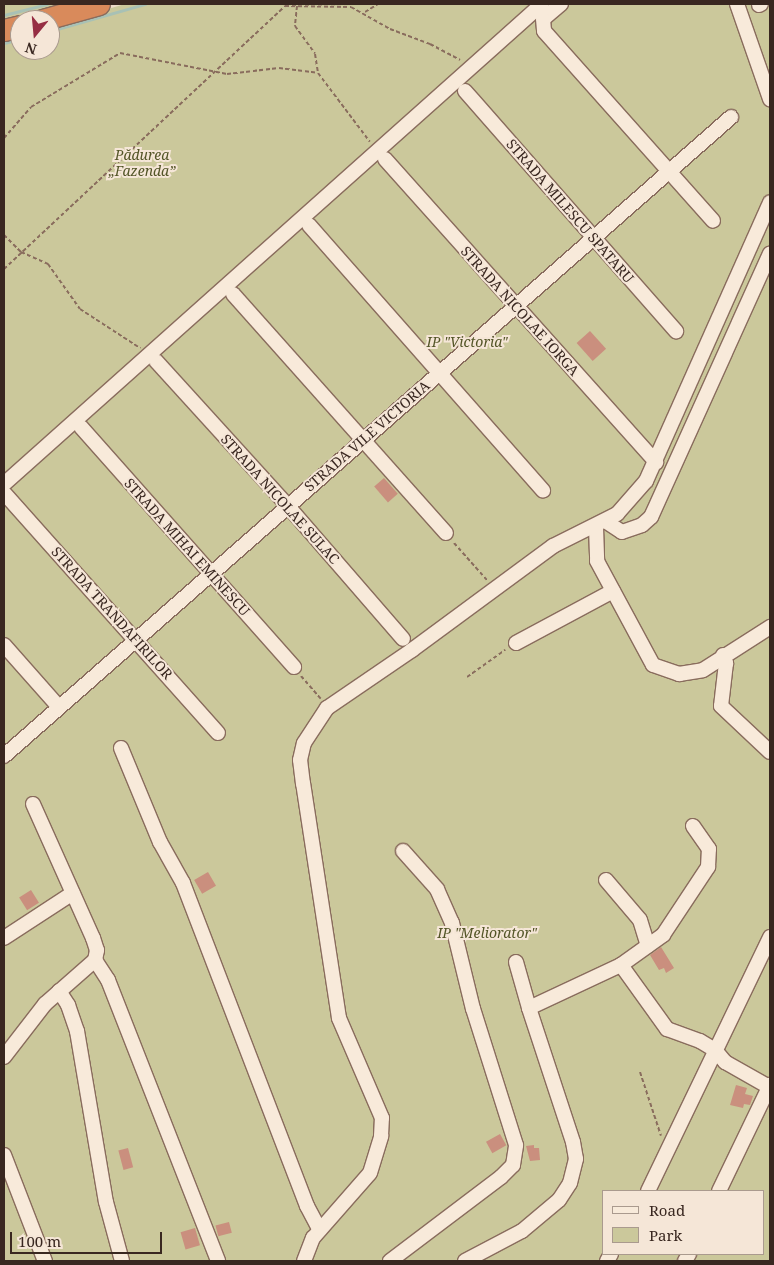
<!DOCTYPE html>
<meta charset="utf-8">
<style>
body{margin:0}
#map{position:relative;width:774px;height:1265px;overflow:hidden;background:#eddbc7;font-family:"Noto Serif",serif}
div>[style]{position:absolute}
[style*='--x']{left:calc(var(--x)*1px);top:calc(var(--y)*1px);width:calc(var(--w)*1px);rotate:calc(var(--a)*1deg)}
.green>*{inset:0;background:#cbc89b}
.stream>*{height:3px;margin:-1.5px;padding:0 1.5px;transform-origin:1.5px;border-radius:1.5px;background:#a8c1b5}
.building>*{inset:0;background:#ca8f7e;transform-origin:0 0}
.path>*{height:2px;margin-top:-1px;transform-origin:0;background:repeating-linear-gradient(90deg,#896c5d 0 4px,transparent 0 6.5px)}
.roads{filter:drop-shadow(1px 0 #896c5d) drop-shadow(-1px 0 #896c5d) drop-shadow(0 1px #896c5d) drop-shadow(0 -1px #896c5d)}
.minor>*{height:14px;margin:-7px;padding:0 7px;transform-origin:7px;border-radius:7px;background:#f8eada}
.highway>*{height:21px;margin:-10.5px;padding:0 10.5px;transform-origin:10.5px;border-radius:10.5px;background:#d98a5b}
span{translate:-50% -50%;white-space:nowrap;text-align:center;line-height:1.15;-webkit-text-stroke:4px #f5e6d7;paint-order:stroke}
.park-label{font-size:14px;color:#535527;font-style:italic}
.street-label{font-size:14px;color:#392720}
.frame{position:absolute;inset:0;border:5px solid #392720;pointer-events:none}
.legend{position:absolute;left:602px;top:1190px;width:162px;height:65px;box-sizing:border-box;background:#f5e6d7;border:1px solid #aa9a8e;margin:0;padding:6px 9px;list-style:none;font-size:15px;color:#392720}
.legend li{display:flex;align-items:center;gap:10px;height:25px}
.legend b{width:25px;border:1px solid #aa9a8e}
.north{position:absolute;left:10px;top:10px;width:50px;height:50px;box-sizing:border-box;background:#f5e6d7;border:1px solid #aa9a8e;border-radius:50%;rotate:197deg;font-size:14px;font-weight:700;line-height:20px;text-align:center;color:#392720}
.north::after{content:'';display:block;margin:auto;width:18px;height:22px;background:#962e43;clip-path:polygon(50% 0,100% 100%,50% 72%,0 100%)}
.scale{position:absolute;left:10px;top:1232px;width:152px;height:22px;box-sizing:border-box;border:2px solid #392720;border-top:0;padding-left:6px;font-size:15px;line-height:18px;white-space:nowrap;color:#392720;-webkit-text-stroke:4px #f5e6d7;paint-order:stroke}
</style>
<div id="map">
<div class="green">
<i style="clip-path:polygon(4px 4px,71px 4px,4px 22px)"></i>
<i style="clip-path:polygon(evenodd,125px 4px,770px 4px,770px 1261px,4px 1261px,4px 38px,20px 34px,20px 50px,50px 50px,50px 26px,125px 4px,603px 1191px,763px 1191px,763px 1254px,603px 1254px,603px 1191px)"></i>
</div>
<div class="stream">
<i style="--x:4;--y:15;--w:44;--a:-14.3"></i>
<i style="--x:50;--y:31;--w:99;--a:-15.9"></i>
<i style="--x:4;--y:43;--w:16;--a:-14"></i>
</div>
<div class="building">
<i style="left:590px;top:331px;width:24px;height:18px;rotate:48deg"></i>
<i style="left:384px;top:478px;width:21px;height:13px;rotate:49deg"></i>
<i style="left:208px;top:872px;width:16px;height:16px;rotate:60deg"></i>
<i style="left:31px;top:890px;width:15px;height:14px;rotate:58deg"></i>
<i style="clip-path:polygon(661px 947px,674px 968px,666px 973px,664px 968px,659px 970px,650px 955px)"></i>
<i style="clip-path:polygon(736px 1085px,747px 1088px,745px 1094px,753px 1096px,750px 1105px,744px 1104px,743px 1108px,730px 1105px)"></i>
<i style="left:500px;top:1134px;width:13px;height:16px;rotate:61deg"></i>
<i style="clip-path:polygon(534px 1145px,534px 1148px,539px 1148px,540px 1160px,530px 1161px,526px 1146px)"></i>
<i style="left:128px;top:1148px;width:20px;height:10px;rotate:75deg"></i>
<i style="left:229px;top:1222px;width:11px;height:14px;rotate:75deg"></i>
<i style="left:195px;top:1228px;width:18px;height:15px;rotate:74deg"></i>
</div>
<div class="path">
<i style="--x:297;--y:6;--w:20;--a:96"></i>
<i style="--x:295;--y:26;--w:34;--a:54"></i>
<i style="--x:315;--y:54;--w:19;--a:81"></i>
<i style="--x:365;--y:12;--w:15;--a:-32"></i>
<i style="--x:4;--y:138;--w:41;--a:-48.9"></i>
<i style="--x:31;--y:107;--w:104;--a:-31.2"></i>
<i style="--x:120;--y:53;--w:109;--a:11.1"></i>
<i style="--x:227;--y:74;--w:52;--a:-6.6"></i>
<i style="--x:279;--y:68;--w:39;--a:7"></i>
<i style="--x:318;--y:73;--w:86;--a:53"></i>
<i style="--x:4;--y:235;--w:24;--a:45"></i>
<i style="--x:21;--y:252;--w:30;--a:24"></i>
<i style="--x:48;--y:264;--w:55;--a:54.6"></i>
<i style="--x:80;--y:309;--w:72;--a:33"></i>
<i style="--x:4;--y:269;--w:385;--a:-43.1"></i>
<i style="--x:285;--y:6;--w:66;--a:0.9"></i>
<i style="--x:351;--y:7;--w:45;--a:29.4"></i>
<i style="--x:390;--y:29;--w:43;--a:20.6"></i>
<i style="--x:430;--y:44;--w:34;--a:28"></i>
<i style="--x:454;--y:543;--w:50;--a:48.3"></i>
<i style="--x:301;--y:676;--w:30;--a:49"></i>
<i style="--x:467;--y:677;--w:47;--a:-35.4"></i>
<i style="--x:640;--y:1072;--w:67;--a:71.8"></i>
</div>
<div class="roads">
<div class="minor">
<i style="--x:561;--y:4;--w:23;--a:140"></i>
<i style="--x:543;--y:19;--w:12;--a:85"></i>
<i style="--x:544;--y:31;--w:254;--a:48.3"></i>
<i style="--x:737;--y:4;--w:101;--a:70.8"></i>
<i style="--x:759;--y:5;--w:2;--a:-27"></i>
<i style="--x:465;--y:91;--w:320;--a:48.7"></i>
<i style="--x:385;--y:159;--w:407;--a:48.2"></i>
<i style="--x:309;--y:225;--w:354;--a:48.6"></i>
<i style="--x:233;--y:294;--w:320;--a:48.3"></i>
<i style="--x:156;--y:361;--w:195;--a:47.7"></i>
<i style="--x:287;--y:505;--w:177;--a:49.1"></i>
<i style="--x:81;--y:427;--w:321;--a:48.4"></i>
<i style="--x:4;--y:484;--w:721;--a:-41.74"></i>
<i style="--x:5;--y:494;--w:320;--a:48.3"></i>
<i style="--x:605;--y:521;--w:20;--a:33"></i>
<i style="--x:622;--y:532;--w:21;--a:-19"></i>
<i style="--x:642;--y:525;--w:12;--a:-42"></i>
<i style="--x:651;--y:517;--w:289;--a:-65.7"></i>
<i style="--x:596;--y:527;--w:34;--a:88"></i>
<i style="--x:597;--y:561;--w:118;--a:61.7"></i>
<i style="--x:653;--y:665;--w:28;--a:19"></i>
<i style="--x:679;--y:674;--w:24;--a:-9"></i>
<i style="--x:703;--y:670;--w:80;--a:-32.7"></i>
<i style="--x:516;--y:643;--w:110;--a:-28.2"></i>
<i style="--x:4;--y:645;--w:81;--a:48.5"></i>
<i style="--x:723;--y:655;--w:9;--a:69"></i>
<i style="--x:726;--y:663;--w:43;--a:96.6"></i>
<i style="--x:721;--y:706;--w:67;--a:43.2"></i>
<i style="--x:121;--y:748;--w:102;--a:67.5"></i>
<i style="--x:160;--y:842;--w:47;--a:60.7"></i>
<i style="--x:183;--y:883;--w:346;--a:69"></i>
<i style="--x:307;--y:1206;--w:27;--a:62"></i>
<i style="--x:4;--y:756;--w:968;--a:-41.31"></i>
<i style="--x:33;--y:804;--w:147;--a:65.9"></i>
<i style="--x:93;--y:938;--w:13;--a:72"></i>
<i style="--x:97;--y:950;--w:10;--a:101"></i>
<i style="--x:95;--y:960;--w:24;--a:57"></i>
<i style="--x:108;--y:980;--w:302;--a:68.6"></i>
<i style="--x:606;--y:880;--w:52;--a:49.6"></i>
<i style="--x:640;--y:920;--w:27;--a:73"></i>
<i style="--x:4;--y:938;--w:82;--a:-33.1"></i>
<i style="--x:516;--y:962;--w:48;--a:74.2"></i>
<i style="--x:621;--y:965;--w:79;--a:54.3"></i>
<i style="--x:667;--y:1029;--w:35;--a:20"></i>
<i style="--x:700;--y:1041;--w:17;--a:31"></i>
<i style="--x:715;--y:1050;--w:16;--a:50"></i>
<i style="--x:725;--y:1062;--w:51;--a:29.6"></i>
<i style="--x:59;--y:991;--w:17;--a:57"></i>
<i style="--x:68;--y:1005;--w:28;--a:71"></i>
<i style="--x:77;--y:1031;--w:173;--a:80.4"></i>
<i style="--x:106;--y:1202;--w:61;--a:74.8"></i>
<i style="--x:4;--y:1057;--w:67;--a:-52.3"></i>
<i style="--x:45;--y:1004;--w:67;--a:-41.3"></i>
<i style="--x:4;--y:1155;--w:114;--a:68.9"></i>
<i style="--x:648;--y:1191;--w:282;--a:-64.3"></i>
<i style="--x:719;--y:1191;--w:118;--a:-64.3"></i>
<i style="--x:304;--y:1261;--w:25;--a:-69"></i>
<i style="--x:313;--y:1238;--w:86;--a:-48.8"></i>
<i style="--x:370;--y:1173;--w:39;--a:-73"></i>
<i style="--x:381;--y:1136;--w:18;--a:-87"></i>
<i style="--x:382;--y:1118;--w:109;--a:-113.3"></i>
<i style="--x:339;--y:1018;--w:237;--a:-98.7"></i>
<i style="--x:303;--y:784;--w:24;--a:-97"></i>
<i style="--x:300;--y:760;--w:17;--a:-77"></i>
<i style="--x:304;--y:743;--w:42;--a:-56.7"></i>
<i style="--x:327;--y:708;--w:103;--a:-34.3"></i>
<i style="--x:412;--y:650;--w:175;--a:-36.4"></i>
<i style="--x:553;--y:546;--w:72;--a:-26.6"></i>
<i style="--x:617;--y:514;--w:44;--a:-48.7"></i>
<i style="--x:646;--y:481;--w:305;--a:-66"></i>
<i style="--x:390;--y:1261;--w:139;--a:-37.1"></i>
<i style="--x:501;--y:1177;--w:17;--a:-45"></i>
<i style="--x:513;--y:1165;--w:20;--a:-81"></i>
<i style="--x:516;--y:1145;--w:143;--a:-107.5"></i>
<i style="--x:473;--y:1009;--w:89;--a:-103.7"></i>
<i style="--x:452;--y:923;--w:37;--a:-114"></i>
<i style="--x:437;--y:889;--w:51;--a:-131.8"></i>
<i style="--x:465;--y:1261;--w:64;--a:-27.8"></i>
<i style="--x:522;--y:1231;--w:48;--a:-40"></i>
<i style="--x:559;--y:1200;--w:20;--a:-57"></i>
<i style="--x:570;--y:1183;--w:25;--a:-76"></i>
<i style="--x:576;--y:1159;--w:17;--a:-100"></i>
<i style="--x:573;--y:1142;--w:141;--a:-108.2"></i>
<i style="--x:529;--y:1008;--w:102;--a:-25.1"></i>
<i style="--x:621;--y:965;--w:52;--a:-35.5"></i>
<i style="--x:663;--y:935;--w:82;--a:-56.5"></i>
<i style="--x:708;--y:867;--w:18;--a:-87"></i>
<i style="--x:709;--y:849;--w:28;--a:-125"></i>
<i style="--x:607;--y:1261;--w:8;--a:-60"></i>
<i style="--x:685;--y:1261;--w:8;--a:-60"></i>
</div>
<div class="highway">
<i style="--x:42;--y:20;--w:59;--a:-15.7"></i>
<i style="--x:4;--y:30;--w:16;--a:-14"></i>
</div>
</div>
<div class="park-label">
<span style="left:142px;top:163px">Pădurea<br>„Fazenda”</span>
<span style="left:467px;top:342px">IP "Victoria"</span>
<span style="left:487px;top:933px">IP "Meliorator"</span>
</div>
<div class="street-label">
<span style="left:570px;top:211px;rotate:49deg">STRADA MILESCU SPATARU</span>
<span style="left:520px;top:311px;rotate:48deg">STRADA NICOLAE IORGA</span>
<span style="left:367px;top:436px;rotate:-41deg">STRADA VILE VICTORIA</span>
<span style="left:280px;top:499px;rotate:48deg">STRADA NICOLAE SULAC</span>
<span style="left:187px;top:547px;rotate:48deg">STRADA MIHAI EMINESCU</span>
<span style="left:112px;top:613px;rotate:48deg">STRADA TRANDAFIRILOR</span>
</div>
<div class="frame"></div>
<ul class="legend">
<li><b style="height:6px;background:#f8eada"></b>Road</li>
<li><b style="height:14px;background:#cbc89b"></b>Park</li>
</ul>
<div class="north">N</div>
<div class="scale">100 m</div>
</div>
